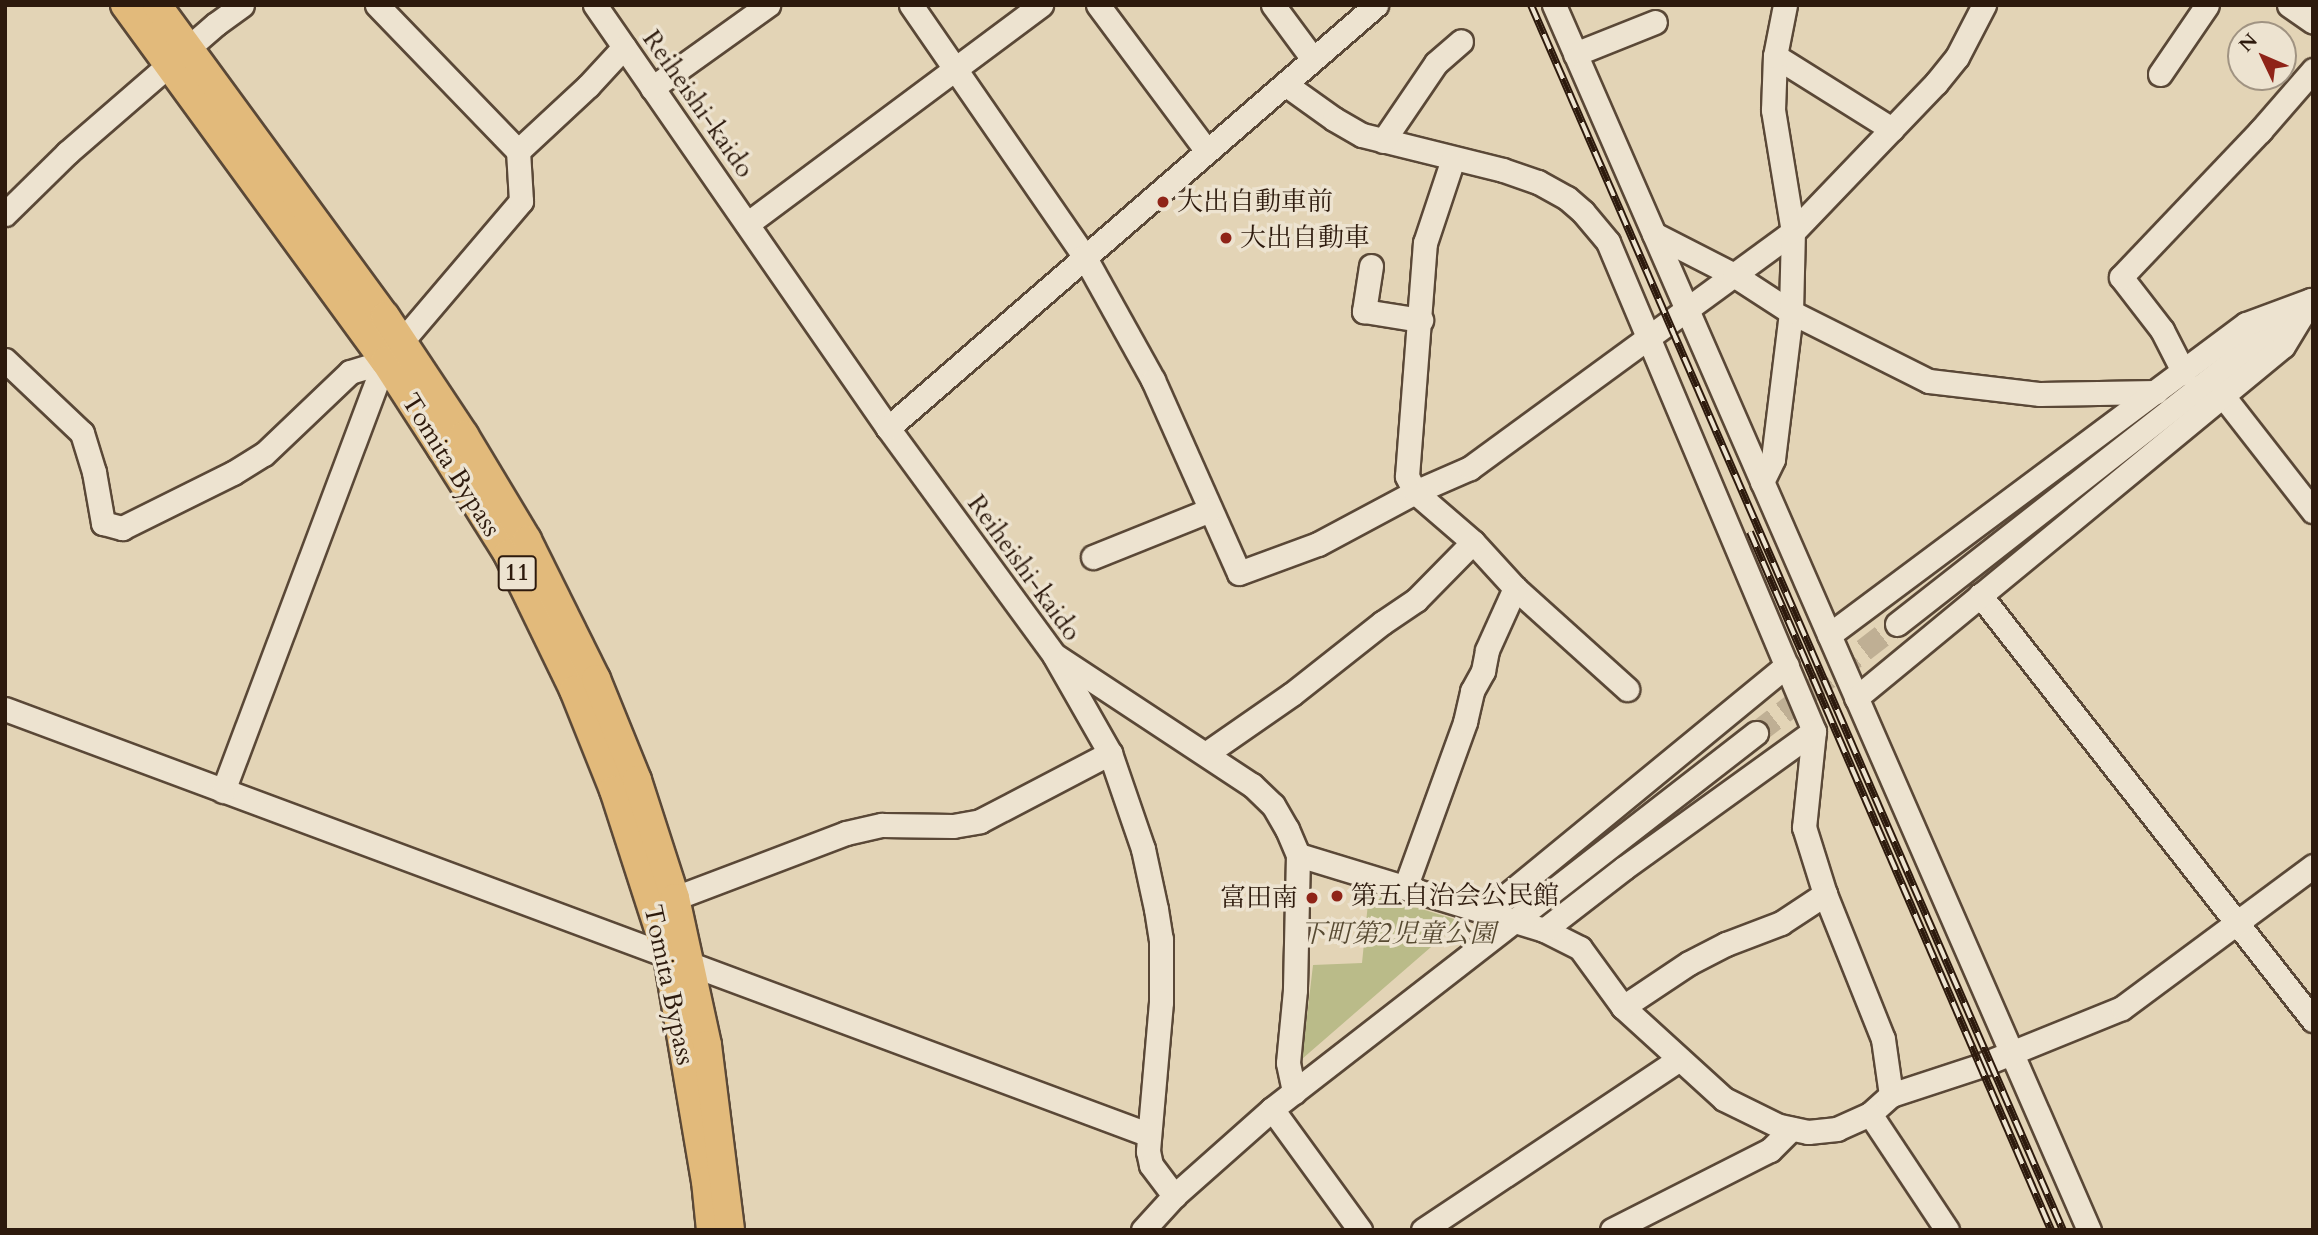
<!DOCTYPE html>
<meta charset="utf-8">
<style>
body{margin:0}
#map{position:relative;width:2318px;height:1235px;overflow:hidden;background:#e3d4b6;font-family:Cardo,"Noto Serif JP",serif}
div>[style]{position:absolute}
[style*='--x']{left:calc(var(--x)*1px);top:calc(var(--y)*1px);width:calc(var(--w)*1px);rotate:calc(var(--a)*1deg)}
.green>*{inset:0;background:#babb89}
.minor-tunnel>*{height:23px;margin-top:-11.5px;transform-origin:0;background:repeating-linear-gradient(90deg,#bfaf94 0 23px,transparent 0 34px)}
.roads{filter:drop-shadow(2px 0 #5a4837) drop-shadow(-2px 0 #5a4837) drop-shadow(0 2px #5a4837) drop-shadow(0 -2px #5a4837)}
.minor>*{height:23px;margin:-11.5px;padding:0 11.5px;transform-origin:11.5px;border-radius:11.5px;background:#ede3d0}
.major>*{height:28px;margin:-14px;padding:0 14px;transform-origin:14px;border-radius:14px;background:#e2ba7b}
.rail>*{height:8px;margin-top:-4px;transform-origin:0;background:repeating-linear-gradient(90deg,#ede3d0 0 16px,#2d1a0d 0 32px);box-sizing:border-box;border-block:2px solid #2d1a0d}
.dots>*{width:19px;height:19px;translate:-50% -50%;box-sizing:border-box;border:4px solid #ede3d0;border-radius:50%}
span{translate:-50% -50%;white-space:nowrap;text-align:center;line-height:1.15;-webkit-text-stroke:7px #ede3d0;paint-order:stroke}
.shield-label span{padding:2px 5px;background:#ede3d0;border:2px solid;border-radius:5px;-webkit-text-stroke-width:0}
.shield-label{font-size:24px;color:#2d1a0d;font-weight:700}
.street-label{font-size:26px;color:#2d1a0d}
.poi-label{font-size:26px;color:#2d1a0d}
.left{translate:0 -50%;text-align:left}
.right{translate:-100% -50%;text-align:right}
.park-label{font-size:26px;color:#574a32;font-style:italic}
.frame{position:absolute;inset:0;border:7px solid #2d1a0d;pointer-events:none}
.north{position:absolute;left:2227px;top:21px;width:70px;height:70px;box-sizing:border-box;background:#ede3d0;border:2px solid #a09382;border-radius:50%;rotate:314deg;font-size:19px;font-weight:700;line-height:28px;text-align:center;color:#2d1a0d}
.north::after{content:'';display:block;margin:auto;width:24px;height:32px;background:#8f2418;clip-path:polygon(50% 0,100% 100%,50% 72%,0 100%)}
</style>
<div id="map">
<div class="green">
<i style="clip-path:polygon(1369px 893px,1461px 921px,1302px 1059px,1313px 965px,1362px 963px)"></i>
</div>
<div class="minor-tunnel">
<i style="--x:1756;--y:733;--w:178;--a:-37.7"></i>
</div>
<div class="roads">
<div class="minor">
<i style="--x:595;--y:5;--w:515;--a:55.29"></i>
<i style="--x:888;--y:428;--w:281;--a:53.8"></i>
<i style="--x:1054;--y:655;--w:113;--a:60.3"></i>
<i style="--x:1110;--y:753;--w:102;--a:71"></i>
<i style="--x:1143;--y:849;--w:61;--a:77.8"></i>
<i style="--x:1156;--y:909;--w:30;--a:81"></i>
<i style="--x:1161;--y:939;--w:63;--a:90"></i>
<i style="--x:1161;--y:1002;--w:150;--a:95"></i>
<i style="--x:1148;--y:1151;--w:14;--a:78"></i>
<i style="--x:1151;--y:1165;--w:39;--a:53"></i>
<i style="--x:911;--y:5;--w:305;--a:55.4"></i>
<i style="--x:1084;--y:256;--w:142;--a:60.9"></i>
<i style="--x:1153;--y:380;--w:211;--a:66"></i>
<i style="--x:1239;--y:573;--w:84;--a:-20.2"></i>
<i style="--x:1318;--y:544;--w:110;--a:-28.2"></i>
<i style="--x:1415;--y:492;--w:60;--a:-23.6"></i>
<i style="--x:1470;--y:468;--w:400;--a:-36.2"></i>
<i style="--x:1793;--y:232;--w:207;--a:-46.2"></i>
<i style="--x:1936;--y:83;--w:33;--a:-51"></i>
<i style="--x:1957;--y:57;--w:59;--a:-62.6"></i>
<i style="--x:1098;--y:5;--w:182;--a:53.3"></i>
<i style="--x:1273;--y:5;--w:67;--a:53.5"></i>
<i style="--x:1554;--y:5;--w:1337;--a:66.41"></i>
<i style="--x:2289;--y:5;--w:29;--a:35"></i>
<i style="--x:1575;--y:54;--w:86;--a:-21.8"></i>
<i style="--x:1775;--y:56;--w:138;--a:32"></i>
<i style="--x:2160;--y:74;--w:83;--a:-55.7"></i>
<i style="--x:1285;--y:84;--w:60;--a:35.5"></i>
<i style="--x:1334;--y:119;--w:32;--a:30"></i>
<i style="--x:1362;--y:135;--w:145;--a:13.9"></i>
<i style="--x:1503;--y:170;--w:37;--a:19"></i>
<i style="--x:1538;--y:182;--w:33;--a:29"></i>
<i style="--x:1567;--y:198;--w:21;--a:41"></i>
<i style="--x:1583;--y:212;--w:39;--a:50"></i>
<i style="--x:1608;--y:242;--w:531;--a:67.16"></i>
<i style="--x:1814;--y:731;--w:97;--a:95.9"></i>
<i style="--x:1804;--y:827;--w:70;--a:72.6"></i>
<i style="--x:1825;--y:894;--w:156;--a:68.2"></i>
<i style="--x:1883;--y:1039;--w:57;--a:81.9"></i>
<i style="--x:1891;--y:1095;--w:28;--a:138"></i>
<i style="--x:1870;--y:1114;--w:36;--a:156"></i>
<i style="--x:1837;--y:1129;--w:29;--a:174"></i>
<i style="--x:1808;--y:1132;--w:30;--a:-168"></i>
<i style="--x:1779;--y:1126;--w:61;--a:-153.9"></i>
<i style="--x:1724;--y:1099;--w:137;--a:-137.7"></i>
<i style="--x:1623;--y:1007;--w:73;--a:-126.1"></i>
<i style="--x:1580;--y:948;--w:40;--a:-153.4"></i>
<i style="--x:1544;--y:930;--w:257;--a:-163"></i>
<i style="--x:652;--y:88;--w:143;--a:-35.6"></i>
<i style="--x:1383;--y:141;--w:94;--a:-55.8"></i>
<i style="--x:1436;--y:63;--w:33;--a:-41"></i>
<i style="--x:518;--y:151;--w:96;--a:-42.9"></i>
<i style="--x:588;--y:86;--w:53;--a:-47.3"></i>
<i style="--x:5;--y:214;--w:87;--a:-44.5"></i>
<i style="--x:67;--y:153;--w:197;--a:-40.9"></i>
<i style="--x:216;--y:24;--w:32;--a:-36"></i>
<i style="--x:747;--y:224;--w:367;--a:-36.7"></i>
<i style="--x:1654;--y:234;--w:90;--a:27.1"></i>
<i style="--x:1734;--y:275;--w:68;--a:33"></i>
<i style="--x:1791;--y:312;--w:154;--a:26.6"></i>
<i style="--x:1929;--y:381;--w:112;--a:6.7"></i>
<i style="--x:2040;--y:394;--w:116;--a:-1"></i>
<i style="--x:1371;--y:266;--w:46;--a:98.8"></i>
<i style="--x:1364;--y:311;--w:58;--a:9"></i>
<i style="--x:5;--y:360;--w:106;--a:43.5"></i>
<i style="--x:82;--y:433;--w:41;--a:72.9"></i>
<i style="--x:94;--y:472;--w:52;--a:80"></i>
<i style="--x:103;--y:523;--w:20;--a:15"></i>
<i style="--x:122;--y:528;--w:124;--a:-26.4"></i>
<i style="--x:233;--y:473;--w:36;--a:-32"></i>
<i style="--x:264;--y:454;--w:119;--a:-43.6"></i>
<i style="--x:350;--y:372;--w:37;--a:-17"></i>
<i style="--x:2184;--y:373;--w:48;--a:-117.1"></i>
<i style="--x:2162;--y:330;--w:67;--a:-127.7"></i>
<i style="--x:2121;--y:277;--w:202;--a:-46.4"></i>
<i style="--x:2260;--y:131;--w:81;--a:-49"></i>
<i style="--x:2223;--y:396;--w:146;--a:52"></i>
<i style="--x:888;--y:428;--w:646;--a:-40.92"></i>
<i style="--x:1762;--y:482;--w:25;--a:-64"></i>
<i style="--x:1773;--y:459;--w:148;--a:-83"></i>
<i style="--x:1791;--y:312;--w:80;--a:-88.6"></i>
<i style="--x:1793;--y:232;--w:124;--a:-99.3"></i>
<i style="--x:1773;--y:110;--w:54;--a:-87.9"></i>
<i style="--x:1775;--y:56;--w:52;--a:-78.9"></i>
<i style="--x:1473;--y:542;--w:62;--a:47.6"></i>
<i style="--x:1515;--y:588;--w:151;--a:42"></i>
<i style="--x:1093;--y:557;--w:126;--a:-21.9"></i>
<i style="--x:1980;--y:595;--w:540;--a:51.92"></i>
<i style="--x:1897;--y:624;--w:504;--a:-38.07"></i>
<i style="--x:1829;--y:635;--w:520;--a:-36.72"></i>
<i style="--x:2246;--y:324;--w:69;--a:-20.3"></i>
<i style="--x:1056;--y:656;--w:235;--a:33.4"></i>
<i style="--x:1252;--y:785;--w:29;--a:44"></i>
<i style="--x:1273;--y:805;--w:28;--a:60"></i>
<i style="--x:1287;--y:829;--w:28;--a:67"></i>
<i style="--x:1298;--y:855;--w:135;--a:91.3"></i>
<i style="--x:1295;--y:990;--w:73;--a:95.5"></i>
<i style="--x:1288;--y:1063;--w:30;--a:78"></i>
<i style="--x:1856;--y:698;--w:553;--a:-39.5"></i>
<i style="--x:2283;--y:346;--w:54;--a:-58.7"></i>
<i style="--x:5;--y:709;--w:1219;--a:20.41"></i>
<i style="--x:1207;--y:753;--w:103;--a:-34.8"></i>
<i style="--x:1292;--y:694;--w:115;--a:-38.3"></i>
<i style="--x:1382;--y:623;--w:41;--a:-34.1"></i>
<i style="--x:1416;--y:600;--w:81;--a:-45.5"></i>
<i style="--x:1473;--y:542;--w:77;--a:-139.2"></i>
<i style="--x:1415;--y:492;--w:18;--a:-117"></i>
<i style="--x:1407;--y:476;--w:234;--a:-85.6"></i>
<i style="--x:1425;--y:243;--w:89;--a:-71.6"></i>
<i style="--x:223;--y:791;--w:460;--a:-69.4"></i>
<i style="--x:385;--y:361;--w:210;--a:-49.6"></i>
<i style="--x:521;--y:201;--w:50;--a:-93.4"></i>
<i style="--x:518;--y:151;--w:203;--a:-134"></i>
<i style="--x:1405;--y:888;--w:177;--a:-70.1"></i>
<i style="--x:1465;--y:722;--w:32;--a:-77"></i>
<i style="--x:1472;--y:691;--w:23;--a:-61"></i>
<i style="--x:1483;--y:671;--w:21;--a:-79"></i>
<i style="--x:1487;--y:650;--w:68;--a:-65.7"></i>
<i style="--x:675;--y:898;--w:183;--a:-20.8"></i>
<i style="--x:846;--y:833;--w:37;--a:-13"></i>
<i style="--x:882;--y:825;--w:71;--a:0.8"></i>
<i style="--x:953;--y:826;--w:27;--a:-10"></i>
<i style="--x:980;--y:821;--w:147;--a:-27.6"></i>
<i style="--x:1484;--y:914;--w:392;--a:-39.4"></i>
<i style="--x:1544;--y:930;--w:101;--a:-37.8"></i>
<i style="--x:1624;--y:868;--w:234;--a:-35.8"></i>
<i style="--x:1623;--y:1007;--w:79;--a:-33.7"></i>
<i style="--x:1689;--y:963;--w:42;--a:-27.2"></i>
<i style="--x:1726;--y:944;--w:59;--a:-20.9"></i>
<i style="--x:1781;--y:923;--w:53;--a:-33.4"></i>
<i style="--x:1891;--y:1095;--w:93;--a:-18.2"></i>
<i style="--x:1979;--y:1066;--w:154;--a:-22.1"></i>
<i style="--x:2122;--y:1008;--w:238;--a:-36.6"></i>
<i style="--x:1272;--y:1109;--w:150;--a:54"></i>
<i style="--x:1870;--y:1114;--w:139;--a:56.4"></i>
<i style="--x:1143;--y:1230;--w:46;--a:-47.6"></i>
<i style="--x:1174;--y:1196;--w:131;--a:-41.6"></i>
<i style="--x:1272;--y:1109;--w:613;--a:-37.84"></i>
<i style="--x:1423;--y:1230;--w:308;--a:-33.7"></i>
<i style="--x:1612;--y:1230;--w:177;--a:-26.9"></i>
<i style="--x:1770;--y:1150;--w:30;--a:-45"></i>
</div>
<div class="major">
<i style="--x:125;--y:5;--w:441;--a:53.9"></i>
<i style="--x:385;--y:361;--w:105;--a:57.1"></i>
<i style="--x:442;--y:449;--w:124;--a:57.8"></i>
<i style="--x:508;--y:554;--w:151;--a:64.1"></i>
<i style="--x:574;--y:690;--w:108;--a:68.2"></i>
<i style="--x:614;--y:790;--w:176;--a:72.1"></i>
<i style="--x:668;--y:957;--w:227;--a:80.4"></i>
<i style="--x:706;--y:1181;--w:49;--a:84.2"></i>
<i style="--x:157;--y:5;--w:386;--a:53.8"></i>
<i style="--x:385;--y:316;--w:143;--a:56.4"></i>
<i style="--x:464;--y:435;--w:122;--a:59"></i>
<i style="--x:527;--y:540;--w:155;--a:63.6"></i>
<i style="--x:596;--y:679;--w:109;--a:67.9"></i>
<i style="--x:637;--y:780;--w:124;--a:72.1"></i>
<i style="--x:675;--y:898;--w:150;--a:77.7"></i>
<i style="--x:707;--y:1045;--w:186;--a:82.9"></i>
</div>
</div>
<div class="rail">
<i style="--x:1531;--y:5;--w:1336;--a:66.53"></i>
<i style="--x:1750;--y:532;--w:760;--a:66.67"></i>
</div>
<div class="dots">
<i style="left:1163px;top:202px;background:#8f2418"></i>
<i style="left:1226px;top:238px;background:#8f2418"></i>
<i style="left:1337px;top:896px;background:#8f2418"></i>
<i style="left:1312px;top:898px;background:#8f2418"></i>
</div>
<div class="shield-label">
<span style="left:517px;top:573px">11</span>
</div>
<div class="street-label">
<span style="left:698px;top:104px;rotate:55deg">Reiheishi-kaido</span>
<span style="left:451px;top:465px;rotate:58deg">Tomita Bypass</span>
<span style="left:1024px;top:568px;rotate:54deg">Reiheishi-kaido</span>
<span style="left:669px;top:985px;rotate:78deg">Tomita Bypass</span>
</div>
<div class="poi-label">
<span class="left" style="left:1177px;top:202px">大出自動車前</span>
<span class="left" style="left:1240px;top:238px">大出自動車</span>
<span class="left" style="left:1351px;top:896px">第五自治会公民館</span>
<span class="right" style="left:1298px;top:898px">富田南</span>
</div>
<div class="park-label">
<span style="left:1398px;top:934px">下町第2児童公園</span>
</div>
<div class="frame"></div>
<div class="north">N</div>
</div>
